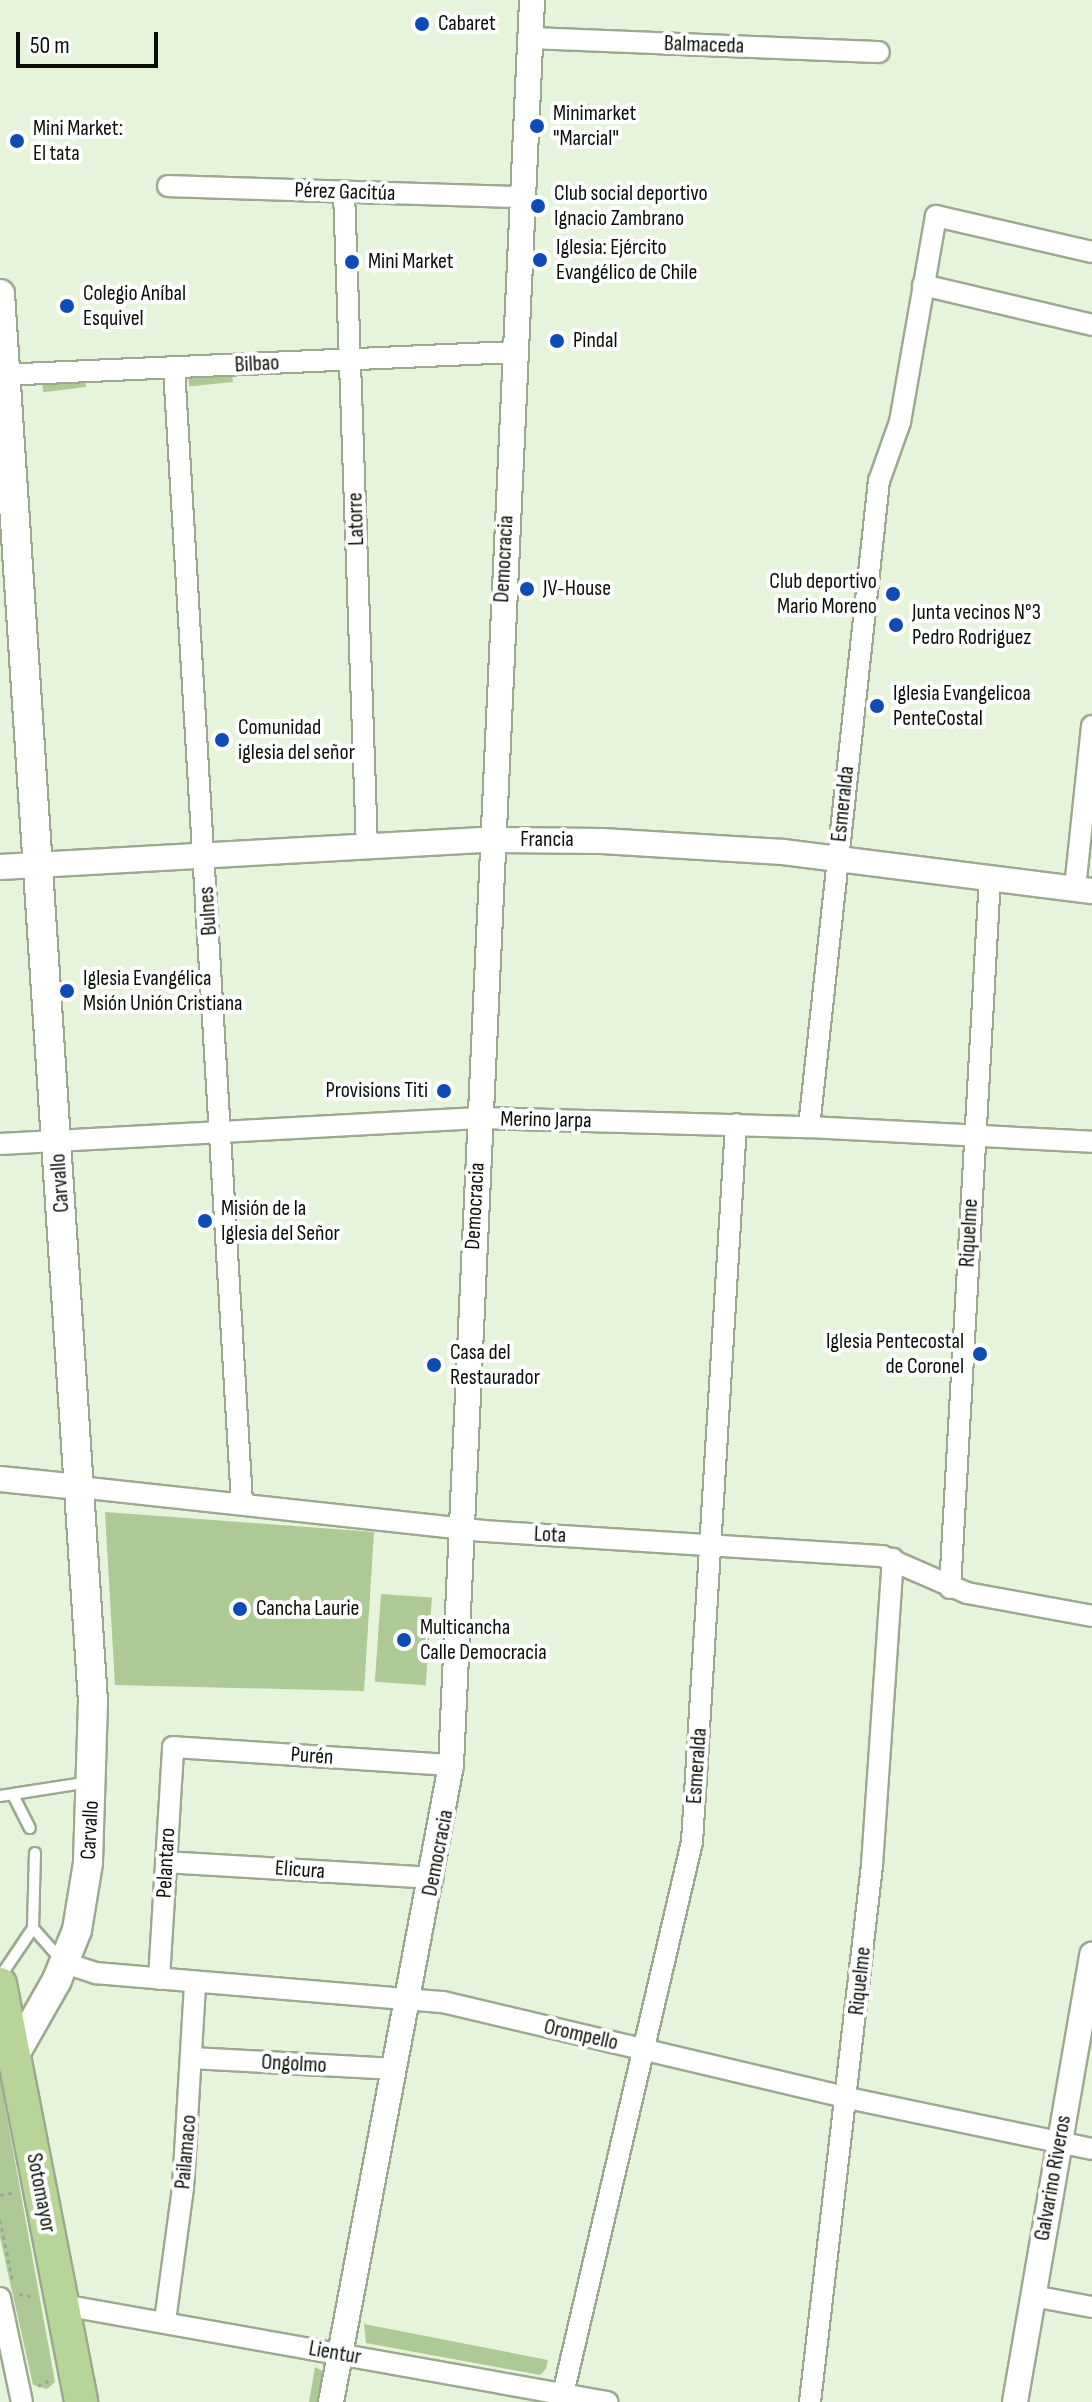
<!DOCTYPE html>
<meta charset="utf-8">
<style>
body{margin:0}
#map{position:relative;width:1092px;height:2402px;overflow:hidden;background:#e6f4db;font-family:"Sofia Sans Condensed",sans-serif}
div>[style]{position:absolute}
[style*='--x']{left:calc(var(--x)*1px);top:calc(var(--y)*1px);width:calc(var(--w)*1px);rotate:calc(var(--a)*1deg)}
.green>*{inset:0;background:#adc995;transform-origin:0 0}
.path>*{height:3px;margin-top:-1.5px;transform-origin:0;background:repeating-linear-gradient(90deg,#9da894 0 4px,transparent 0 8px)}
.roads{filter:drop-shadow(2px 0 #9ca991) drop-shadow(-2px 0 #9ca991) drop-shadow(0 2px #9ca991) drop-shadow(0 -2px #9ca991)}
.service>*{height:10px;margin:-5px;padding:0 5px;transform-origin:5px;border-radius:5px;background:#fff}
.minor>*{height:20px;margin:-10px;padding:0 10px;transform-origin:10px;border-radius:10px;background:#fff}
.tertiary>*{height:24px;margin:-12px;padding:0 12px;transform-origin:12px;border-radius:12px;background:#fff}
.secondary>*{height:28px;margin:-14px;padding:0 14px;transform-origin:14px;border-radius:14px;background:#fff}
.primary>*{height:32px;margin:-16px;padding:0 16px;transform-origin:16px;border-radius:16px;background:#b7d597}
.dots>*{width:22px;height:22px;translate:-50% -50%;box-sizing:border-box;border:4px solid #fff;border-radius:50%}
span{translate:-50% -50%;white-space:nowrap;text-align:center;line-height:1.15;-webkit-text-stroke:8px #fff;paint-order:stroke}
.poi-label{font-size:22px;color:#0a0f07}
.left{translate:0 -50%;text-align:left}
.right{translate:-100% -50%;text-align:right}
.street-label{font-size:22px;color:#0a0f07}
.scale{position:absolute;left:16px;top:32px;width:142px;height:36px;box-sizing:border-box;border:4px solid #0a0f07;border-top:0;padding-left:10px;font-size:24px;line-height:28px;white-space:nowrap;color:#0a0f07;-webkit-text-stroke:6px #fff;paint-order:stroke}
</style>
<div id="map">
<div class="green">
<i style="left:232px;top:373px;width:9px;height:44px;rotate:84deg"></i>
<i style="left:85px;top:379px;width:8px;height:43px;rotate:83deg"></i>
<i style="clip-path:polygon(105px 1512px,374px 1532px,364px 1691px,115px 1685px)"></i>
<i style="left:381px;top:1594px;width:51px;height:88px;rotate:4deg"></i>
<i style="clip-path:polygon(0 2079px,55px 2382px,47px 2389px,33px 2385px,0 2237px)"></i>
<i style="clip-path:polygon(364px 2324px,548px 2360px,546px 2369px,540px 2375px,366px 2343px)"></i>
<i style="clip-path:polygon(315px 2367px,324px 2372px,318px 2402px,309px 2402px)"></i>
</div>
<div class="path">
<i style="--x:0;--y:2195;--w:16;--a:-11"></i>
<i style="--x:0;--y:2220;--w:64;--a:78.3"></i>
<i style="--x:19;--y:2294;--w:16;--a:11"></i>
<i style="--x:38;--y:2386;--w:13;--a:-27"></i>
</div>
<div class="roads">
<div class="service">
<i style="--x:13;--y:1795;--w:37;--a:63"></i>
<i style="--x:0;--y:1796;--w:90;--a:-8.9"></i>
<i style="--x:33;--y:1928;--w:45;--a:48.6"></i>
<i style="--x:0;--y:1977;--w:59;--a:-56"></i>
<i style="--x:33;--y:1928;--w:75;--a:-88.5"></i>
</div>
<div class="minor">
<i style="--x:529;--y:38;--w:350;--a:2.3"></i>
<i style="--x:168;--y:186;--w:353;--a:1.8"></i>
<i style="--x:344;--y:192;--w:654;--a:87.99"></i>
<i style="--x:923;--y:285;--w:174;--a:13.3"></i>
<i style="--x:174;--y:368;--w:1137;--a:86.57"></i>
<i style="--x:0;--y:375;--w:515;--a:-2.56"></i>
<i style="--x:1075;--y:888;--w:163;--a:-84"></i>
<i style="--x:809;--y:1127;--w:650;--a:-83.82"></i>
<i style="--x:879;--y:481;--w:63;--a:-70.4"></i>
<i style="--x:900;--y:422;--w:209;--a:-80.1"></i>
<i style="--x:936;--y:216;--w:160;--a:13"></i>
<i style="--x:0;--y:1144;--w:480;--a:-3.1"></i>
<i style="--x:479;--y:1118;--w:330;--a:1.6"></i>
<i style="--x:809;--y:1127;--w:283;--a:3"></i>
<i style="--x:79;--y:1487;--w:407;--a:6.2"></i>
<i style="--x:484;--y:1531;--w:399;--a:3.6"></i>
<i style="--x:882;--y:1556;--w:93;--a:23.5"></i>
<i style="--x:967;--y:1593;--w:127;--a:10.4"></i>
<i style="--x:950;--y:1588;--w:711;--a:-86.78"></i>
<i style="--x:166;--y:1862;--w:267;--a:3.4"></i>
<i style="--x:65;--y:1963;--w:33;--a:18"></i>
<i style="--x:96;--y:1973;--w:348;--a:4.8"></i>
<i style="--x:443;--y:2002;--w:416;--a:13.3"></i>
<i style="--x:848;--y:2098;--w:249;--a:11.8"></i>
<i style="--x:159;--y:1979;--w:232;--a:-86.5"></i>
<i style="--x:173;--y:1747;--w:279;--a:3.7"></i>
<i style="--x:192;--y:2058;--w:203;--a:3.1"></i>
<i style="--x:1033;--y:2296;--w:60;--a:10.6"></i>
<i style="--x:0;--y:2298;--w:106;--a:78.1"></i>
<i style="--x:63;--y:2305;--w:553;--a:10.11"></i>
<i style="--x:165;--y:2321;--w:135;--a:-82.3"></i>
<i style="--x:183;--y:2187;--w:205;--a:-86.6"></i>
<i style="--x:563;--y:2394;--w:567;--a:-76.85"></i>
<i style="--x:692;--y:1842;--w:719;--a:-86.49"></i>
<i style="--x:810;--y:2402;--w:541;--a:-83.41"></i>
<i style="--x:872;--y:1865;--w:307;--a:-86.1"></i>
</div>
<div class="tertiary">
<i style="--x:0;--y:867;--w:491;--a:-3.2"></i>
<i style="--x:490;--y:840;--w:112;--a:0.5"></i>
<i style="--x:602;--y:841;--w:181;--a:3.5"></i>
<i style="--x:783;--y:852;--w:311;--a:7.2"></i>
<i style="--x:0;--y:1479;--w:79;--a:5.8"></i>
<i style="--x:331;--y:2402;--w:648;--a:-79.33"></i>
<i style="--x:451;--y:1765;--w:1767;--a:-87.37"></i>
<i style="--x:1015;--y:2402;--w:454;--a:-80.2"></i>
</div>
<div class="secondary">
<i style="--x:0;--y:294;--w:1411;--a:86.22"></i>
<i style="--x:93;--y:1702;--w:161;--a:91.8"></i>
<i style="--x:88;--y:1863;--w:68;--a:99.3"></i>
<i style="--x:77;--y:1930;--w:54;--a:111.8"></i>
<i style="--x:57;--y:1980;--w:87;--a:119.5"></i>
</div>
<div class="primary">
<i style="--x:0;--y:1984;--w:426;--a:79"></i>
</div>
</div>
<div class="dots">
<i style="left:422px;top:24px;background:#0d4cb7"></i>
<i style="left:537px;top:126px;background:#0d4cb7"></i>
<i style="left:17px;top:141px;background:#0d4cb7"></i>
<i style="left:538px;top:206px;background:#0d4cb7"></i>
<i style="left:540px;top:260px;background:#0d4cb7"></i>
<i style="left:352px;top:262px;background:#0d4cb7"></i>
<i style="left:67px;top:306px;background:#0d4cb7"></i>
<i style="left:557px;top:341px;background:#0d4cb7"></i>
<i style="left:527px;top:589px;background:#0d4cb7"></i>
<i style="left:893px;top:594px;background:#0d4cb7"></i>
<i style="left:896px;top:625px;background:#0d4cb7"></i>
<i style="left:877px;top:706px;background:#0d4cb7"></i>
<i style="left:222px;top:740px;background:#0d4cb7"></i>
<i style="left:67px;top:991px;background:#0d4cb7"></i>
<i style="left:444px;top:1091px;background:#0d4cb7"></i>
<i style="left:205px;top:1221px;background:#0d4cb7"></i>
<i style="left:980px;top:1354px;background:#0d4cb7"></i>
<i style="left:434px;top:1365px;background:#0d4cb7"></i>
<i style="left:240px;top:1609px;background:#0d4cb7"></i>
<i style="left:404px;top:1640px;background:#0d4cb7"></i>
</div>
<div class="poi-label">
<span class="left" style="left:438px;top:24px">Cabaret</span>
<span class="left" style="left:553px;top:126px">Minimarket<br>"Marcial"</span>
<span class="left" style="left:33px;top:141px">Mini Market:<br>El tata</span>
<span class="left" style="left:554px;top:206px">Club social deportivo<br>Ignacio Zambrano</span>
<span class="left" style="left:556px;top:260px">Iglesia: Ejército<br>Evangélico de Chile</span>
<span class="left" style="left:368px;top:262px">Mini Market</span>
<span class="left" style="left:83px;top:306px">Colegio Aníbal<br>Esquivel</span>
<span class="left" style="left:573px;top:341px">Pindal</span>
<span class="right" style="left:877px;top:594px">Club deportivo<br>Mario Moreno</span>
<span class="left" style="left:543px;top:589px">JV-House</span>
<span class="left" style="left:912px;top:625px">Junta vecinos N°3<br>Pedro Rodriguez</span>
<span class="left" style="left:893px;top:706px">Iglesia Evangelicoa<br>PenteCostal</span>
<span class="left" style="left:238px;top:740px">Comunidad<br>iglesia del señor</span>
<span class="left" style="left:83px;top:991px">Iglesia Evangélica<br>Msión Unión Cristiana</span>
<span class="right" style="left:428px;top:1091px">Provisions Titi</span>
<span class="left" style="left:221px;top:1221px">Misión de la<br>Iglesia del Señor</span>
<span class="right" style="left:964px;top:1354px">Iglesia Pentecostal<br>de Coronel</span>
<span class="left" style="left:450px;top:1365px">Casa del<br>Restaurador</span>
<span class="left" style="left:256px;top:1609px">Cancha Laurie</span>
<span class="left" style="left:420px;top:1640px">Multicancha<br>Calle Democracia</span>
</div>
<div class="street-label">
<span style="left:704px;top:45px;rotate:2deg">Balmaceda</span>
<span style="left:345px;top:192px;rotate:2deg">Pérez Gacitúa</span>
<span style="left:257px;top:364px;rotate:-3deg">Bilbao</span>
<span style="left:356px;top:519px;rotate:-92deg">Latorre</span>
<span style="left:504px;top:559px;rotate:-87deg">Democracia</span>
<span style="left:843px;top:804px;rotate:-84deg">Esmeralda</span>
<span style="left:547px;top:840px">Francia</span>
<span style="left:208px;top:911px;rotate:-94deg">Bulnes</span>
<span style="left:546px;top:1120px;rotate:1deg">Merino Jarpa</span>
<span style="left:60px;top:1183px;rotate:-94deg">Carvallo</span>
<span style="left:475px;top:1206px;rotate:-87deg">Democracia</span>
<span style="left:969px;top:1233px;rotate:-87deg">Riquelme</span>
<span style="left:550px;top:1535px;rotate:3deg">Lota</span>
<span style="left:312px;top:1756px;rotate:4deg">Purén</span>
<span style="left:697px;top:1766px;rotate:-86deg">Esmeralda</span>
<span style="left:90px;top:1830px;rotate:-87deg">Carvallo</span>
<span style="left:438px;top:1853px;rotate:-79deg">Democracia</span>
<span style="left:166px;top:1863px;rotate:-87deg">Pelantaro</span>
<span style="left:300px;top:1870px;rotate:4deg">Elicura</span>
<span style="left:860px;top:1981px;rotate:-84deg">Riquelme</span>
<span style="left:581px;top:2035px;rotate:13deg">Orompello</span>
<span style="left:294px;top:2064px;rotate:3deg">Ongolmo</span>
<span style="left:186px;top:2152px;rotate:-85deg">Pailamaco</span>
<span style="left:1053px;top:2178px;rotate:-80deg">Galvarino Riveros</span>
<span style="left:41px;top:2193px;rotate:79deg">Sotomayor</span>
<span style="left:335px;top:2353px;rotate:10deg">Lientur</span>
</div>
<div class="scale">50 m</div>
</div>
